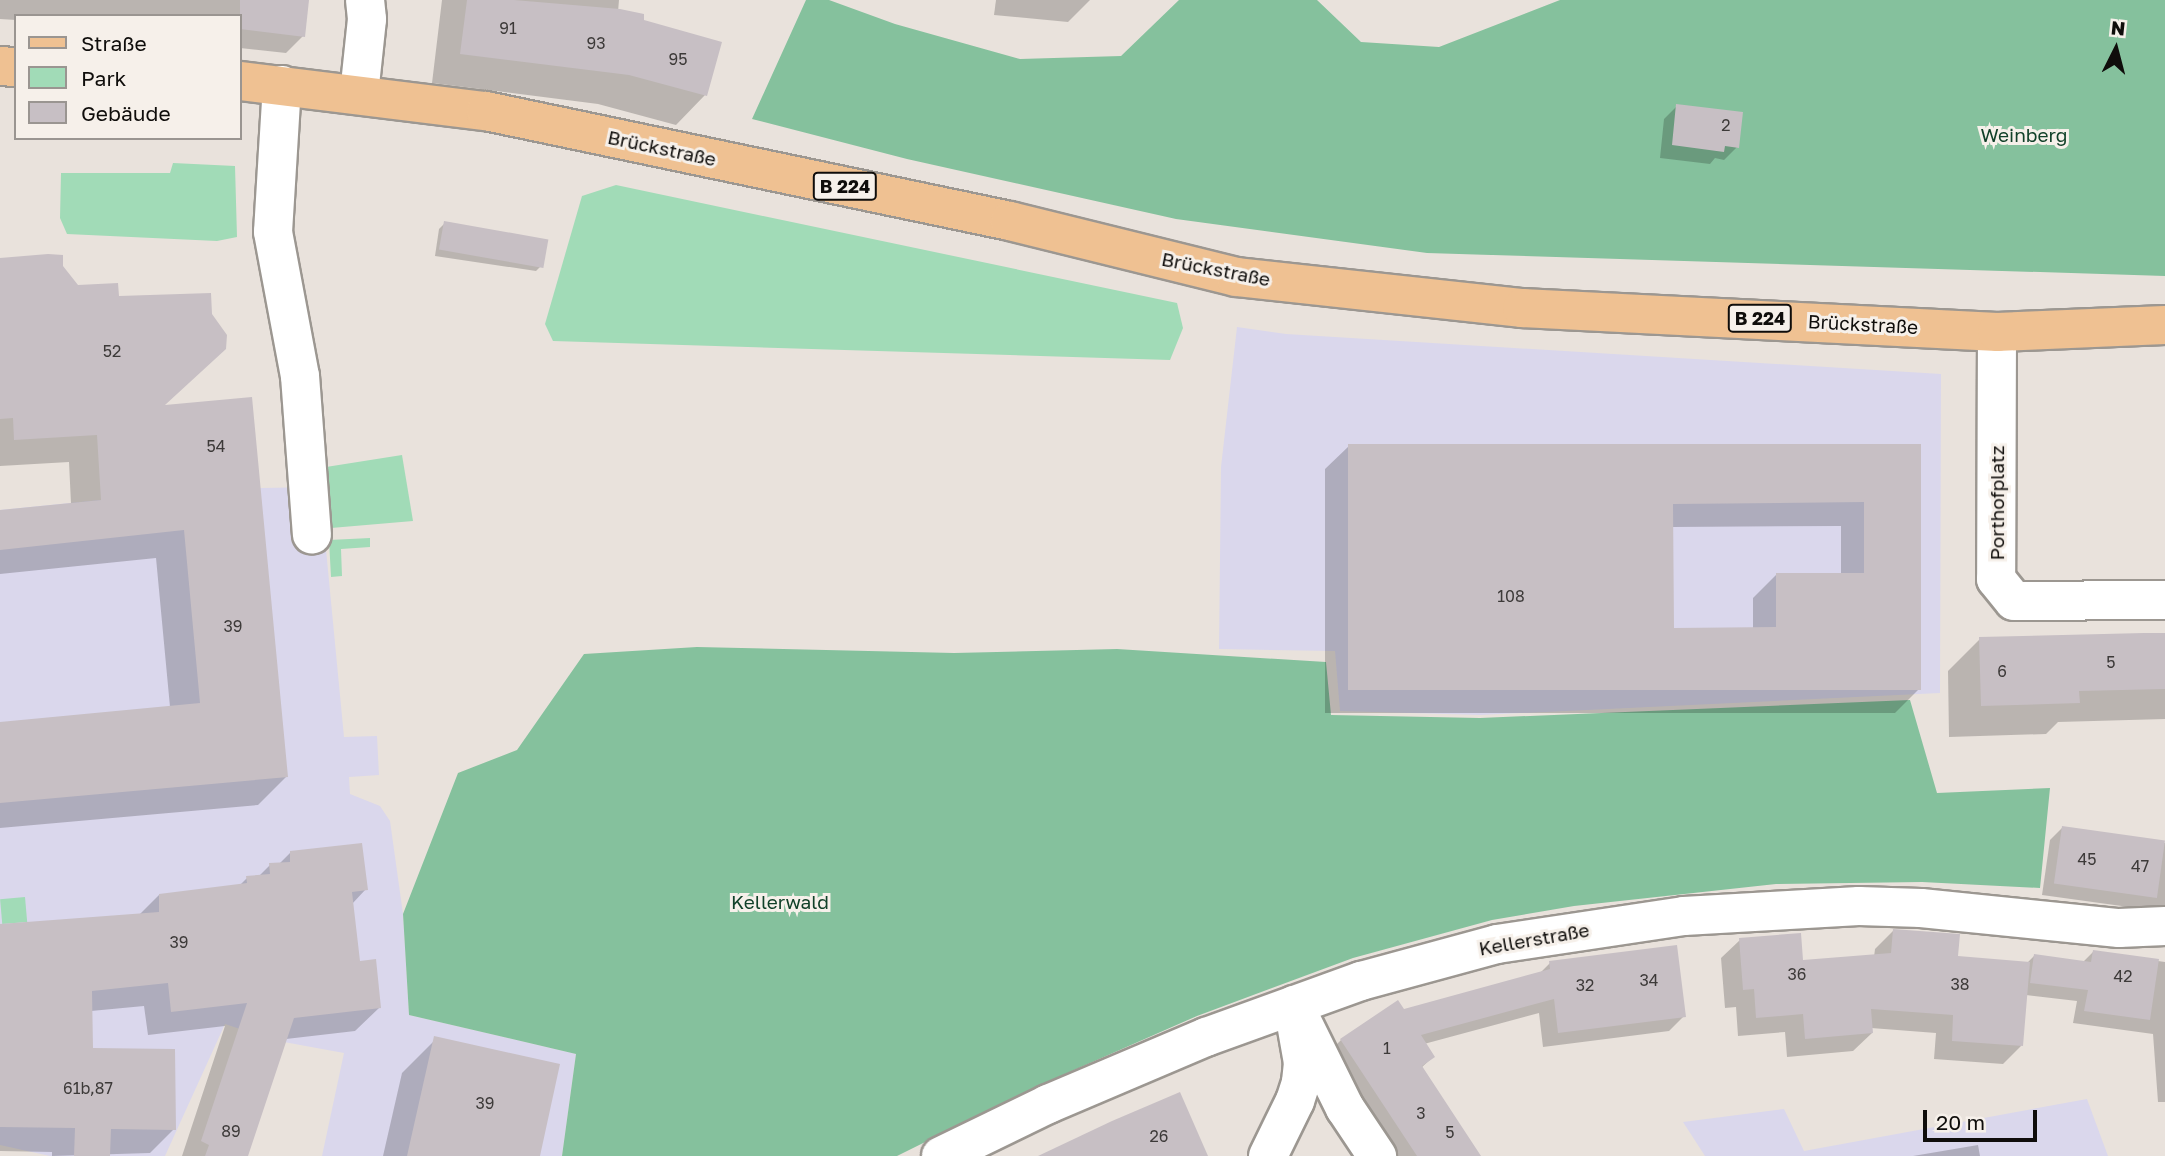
<!DOCTYPE html>
<meta charset="utf-8">
<style>
body{margin:0}
#map{position:relative;width:2165px;height:1156px;overflow:hidden;background:#e9e2dc;font-family:"Golos Text",sans-serif}
div>[style]{position:absolute}
.education>*{inset:0;background:#dad7ec}
.green>*{inset:0;background:#a1dbb7;transform-origin:0 0}
.forest>*{inset:0;background:#85c19d}
.shadow>*{inset:0;background:#0003}
.building>*{inset:0;background:#c7bfc4;transform-origin:0 0}
.roads{filter:drop-shadow(2px 0 #9c9791) drop-shadow(-2px 0 #9c9791) drop-shadow(0 2px #9c9791) drop-shadow(0 -2px #9c9791)}
.street>*{height:38px;margin:-19px;padding:0 19px;transform-origin:19px;border-radius:19px;background:#fff}
.primary>*{height:38px;margin:-19px;padding:0 19px;transform-origin:19px;border-radius:19px;background:#efc192}
span{translate:-50% -50%;white-space:nowrap;text-align:center;line-height:1.15;-webkit-text-stroke:6px #f6f0ea;paint-order:stroke}
.number-label{font-size:16px;color:#3d3a39}
.number-label span{-webkit-text-stroke-width:0}
.shield-label span{padding:2px 5px;background:#f6f0ea;border:2px solid;border-radius:5px;-webkit-text-stroke-width:0}
.shield-label{font-size:18px;color:#0f0d0b;font-weight:700}
.park-label{font-size:19px;color:#114129}
.street-label{font-size:19px;color:#0f0d0b}
.legend{position:absolute;left:14px;top:14px;width:228px;height:126px;box-sizing:border-box;background:#f6f0ea;border:2px solid #9a9591;margin:0;padding:9px 12px;list-style:none;font-size:21px;color:#0f0d0b}
.legend li{display:flex;align-items:center;gap:14px;height:35px}
.legend b{width:35px;border:2px solid #9a9591}
.north{position:absolute;left:2081px;top:14px;width:70px;height:70px;-webkit-text-stroke:5px #f6f0ea;paint-order:stroke;rotate:6deg;font-size:19px;font-weight:700;line-height:28px;text-align:center;color:#0f0d0b}
.north::after{content:'';display:block;margin:auto;width:24px;height:32px;background:#0f0d0b;clip-path:polygon(50% 0,100% 100%,50% 72%,0 100%)}
.scale{position:absolute;left:1923px;top:1110px;width:114px;height:32px;box-sizing:border-box;border:4px solid #0f0d0b;border-top:0;padding-left:9px;font-size:21px;line-height:24px;white-space:nowrap;color:#0f0d0b;-webkit-text-stroke:5px #f6f0ea;paint-order:stroke}
</style>
<div id="map">
<div class="education">
<i style="clip-path:polygon(1237px 327px,1286px 334px,1941px 374px,1940px 693px,1480px 715px,1340px 711px,1335px 651px,1219px 649px,1221px 467px)"></i>
<i style="clip-path:polygon(320px 487px,344px 737px,377px 736px,379px 775px,349px 777px,350px 794px,380px 806px,390px 821px,403px 914px,409px 1015px,576px 1054px,562px 1156px,322px 1156px,344px 1053px,273px 1040px,225px 1024px,165px 1156px,50px 1156px,0 1145px,0 510px,180px 492px,181px 495px,261px 488px)"></i>
<i style="clip-path:polygon(2087px 1099px,2108px 1156px,1705px 1156px,1683px 1122px,1784px 1109px,1804px 1151px)"></i>
</div>
<div class="green">
<i style="clip-path:polygon(173px 163px,235px 166px,237px 237px,217px 241px,67px 234px,60px 218px,61px 173px,170px 173px)"></i>
<i style="clip-path:polygon(616px 185px,1177px 303px,1183px 328px,1170px 360px,553px 341px,545px 324px,582px 196px)"></i>
<i style="clip-path:polygon(402px 455px,413px 521px,331px 528px,326px 467px)"></i>
<i style="clip-path:polygon(370px 538px,370px 547px,341px 549px,342px 576px,331px 577px,329px 540px)"></i>
<i style="left:25px;top:897px;width:25px;height:25px;rotate:85deg"></i>
</div>
<div class="forest">
<i style="clip-path:polygon(806px 0,829px 0,895px 24px,1020px 59px,1121px 56px,1179px 0,1317px 0,1361px 42px,1439px 47px,1560px 0,2165px 0,2165px 276px,1427px 253px,1176px 219px,907px 159px,752px 119px)"></i>
<i style="clip-path:polygon(697px 647px,954px 653px,1117px 649px,1326px 662px,1331px 715px,1480px 718px,1910px 700px,1937px 793px,2050px 788px,2040px 888px,1922px 882px,1776px 884px,1574px 906px,1492px 920px,1353px 958px,1197px 1016px,1040px 1085px,897px 1156px,562px 1156px,576px 1054px,409px 1015px,403px 914px,458px 773px,517px 750px,584px 654px)"></i>
</div>
<div class="shadow">
<i style="clip-path:polygon(0 0,307px 0,303px 36px,286px 53px,240px 48px,240px 16px,16px 16px,16px 20px,0 19px)"></i>
<i style="clip-path:polygon(442px 0,619px 0,618px 12px,642px 21px,705px 95px,676px 125px,598px 104px,432px 83px)"></i>
<i style="clip-path:polygon(996px 0,1090px 0,1068px 22px,994px 15px)"></i>
<i style="clip-path:polygon(1677px 106px,1737px 147px,1724px 160px,1715px 158px,1710px 164px,1660px 158px,1664px 119px)"></i>
<i style="clip-path:polygon(445px 223px,542px 265px,536px 271px,435px 256px,439px 229px)"></i>
<i style="clip-path:polygon(15px 257px,61px 257px,62px 266px,77px 287px,117px 298px,163px 407px,287px 776px,258px 805px,0 828px,0 724px,170px 707px,156px 558px,0 574px,0 512px,71px 504px,69px 462px,0 466px,0 261px)"></i>
<i style="clip-path:polygon(evenodd,1349px 446px,1919px 446px,1919px 689px,1895px 713px,1325px 713px,1325px 469px,1349px 446px,1841px 526px,1841px 574px,1777px 574px,1753px 598px,1753px 629px,1672px 630px,1672px 527px,1841px 526px)"></i>
<i style="clip-path:polygon(2165px 635px,2165px 719px,2058px 722px,2046px 734px,1949px 737px,1948px 671px,1980px 639px)"></i>
<i style="clip-path:polygon(2062px 828px,2165px 843px,2165px 912px,2042px 895px,2050px 840px)"></i>
<i style="clip-path:polygon(290px 853px,366px 889px,352px 904px,359px 963px,379px 1008px,355px 1031px,286px 1039px,246px 1156px,182px 1156px,225px 1026px,148px 1035px,144px 1006px,91px 1011px,91px 1049px,174px 1129px,150px 1153px,52px 1156px,52px 1152px,0 1151px,0 926px,139px 915px,159px 895px,239px 886px,247px 878px,258px 877px,270px 865px,279px 864px)"></i>
<i style="clip-path:polygon(1893px 931px,1956px 958px,2027px 963px,2034px 956px,2083px 962px,2093px 952px,2165px 962px,2165px 1102px,2158px 1102px,2153px 1034px,2073px 1023px,2077px 1001px,2026px 995px,2021px 1046px,2003px 1064px,1934px 1059px,1936px 1033px,1871px 1028px,1872px 1033px,1853px 1051px,1787px 1057px,1785px 1032px,1738px 1036px,1736px 1007px,1725px 1008px,1721px 958px,1740px 940px,1801px 962px,1874px 957px,1875px 949px)"></i>
<i style="clip-path:polygon(1550px 963px,1684px 1016px,1669px 1031px,1543px 1047px,1539px 1013px,1424px 1044px,1433px 1057px,1421px 1068px,1479px 1156px,1393px 1156px,1326px 1055px,1341px 1040px,1403px 1011px,1539px 974px)"></i>
<i style="clip-path:polygon(434px 1041px,538px 1156px,383px 1156px,402px 1073px)"></i>
<i style="clip-path:polygon(1978px 1145px,1980px 1156px,1913px 1156px)"></i>
</div>
<div class="building">
<i style="clip-path:polygon(240px 0,309px 0,305px 37px,240px 29px)"></i>
<i style="clip-path:polygon(467px 0,514px 0,620px 9px,644px 14px,644px 20px,722px 42px,707px 96px,629px 75px,460px 54px)"></i>
<i style="clip-path:polygon(1676px 104px,1743px 112px,1739px 148px,1725px 146px,1724px 152px,1672px 145px)"></i>
<i style="left:444px;top:221px;width:106px;height:29px;rotate:10deg"></i>
<i style="clip-path:polygon(48px 254px,63px 255px,63px 266px,78px 285px,118px 283px,119px 296px,211px 293px,212px 314px,227px 335px,226px 349px,165px 405px,252px 397px,288px 777px,0 803px,0 722px,200px 703px,184px 530px,0 550px,0 510px,101px 500px,97px 435px,14px 440px,13px 418px,0 419px,0 258px)"></i>
<i style="clip-path:polygon(evenodd,1348px 444px,1921px 444px,1921px 690px,1348px 690px,1348px 444px,1864px 502px,1864px 573px,1776px 573px,1776px 627px,1674px 628px,1673px 504px,1864px 502px)"></i>
<i style="clip-path:polygon(2144px 633px,2165px 633px,2165px 689px,2079px 691px,2080px 703px,1981px 706px,1979px 637px)"></i>
<i style="left:2062px;top:826px;width:104px;height:58px;rotate:8deg"></i>
<i style="clip-path:polygon(362px 843px,368px 890px,352px 892px,360px 961px,376px 959px,381px 1008px,294px 1018px,248px 1156px,205px 1156px,209px 1145px,201px 1141px,247px 1003px,171px 1012px,168px 983px,92px 991px,93px 1048px,175px 1049px,176px 1130px,111px 1129px,110px 1156px,74px 1156px,75px 1128px,0 1127px,0 924px,159px 912px,159px 894px,247px 883px,246px 876px,270px 874px,269px 863px,290px 862px,290px 851px)"></i>
<i style="clip-path:polygon(1893px 929px,1960px 934px,1958px 956px,2030px 962px,2023px 1046px,1952px 1041px,1953px 1015px,1871px 1009px,1873px 1033px,1805px 1039px,1803px 1014px,1756px 1018px,1754px 989px,1743px 990px,1739px 938px,1801px 933px,1803px 960px,1891px 953px)"></i>
<i style="clip-path:polygon(1677px 945px,1686px 1017px,1558px 1033px,1554px 999px,1421px 1035px,1435px 1057px,1422px 1066px,1481px 1156px,1417px 1156px,1340px 1039px,1398px 1000px,1404px 1009px,1550px 969px,1549px 961px)"></i>
<i style="clip-path:polygon(2093px 950px,2159px 959px,2150px 1020px,2084px 1011px,2088px 990px,2030px 983px,2034px 954px,2091px 962px)"></i>
<i style="clip-path:polygon(434px 1036px,560px 1064px,540px 1156px,407px 1156px)"></i>
<i style="clip-path:polygon(1180px 1092px,1208px 1156px,1038px 1156px,1112px 1121px)"></i>
</div>
<div class="roads">
<div class="street">
<i style="left:282px;top:85px;width:147px;rotate:93.5deg"></i>
<i style="left:273px;top:232px;width:147px;rotate:79.4deg"></i>
<i style="left:300px;top:376px;width:159px;rotate:85.7deg"></i>
<i style="left:359px;top:94px;width:75px;rotate:-83.9deg"></i>
<i style="left:367px;top:19px;width:19px;rotate:-96deg"></i>
<i style="left:1997px;top:332px;width:247px;rotate:90.2deg"></i>
<i style="left:1996px;top:579px;width:28px;rotate:51deg"></i>
<i style="left:2014px;top:601px;width:151px;rotate:-0.4deg"></i>
<i style="left:1294px;top:1005px;width:115px;rotate:63.7deg"></i>
<i style="left:1345px;top:1108px;width:58px;rotate:56.3deg"></i>
<i style="left:941px;top:1156px;width:119px;rotate:-25.9deg"></i>
<i style="left:1048px;top:1104px;width:172px;rotate:-23deg"></i>
<i style="left:1206px;top:1037px;width:165px;rotate:-19.9deg"></i>
<i style="left:1361px;top:981px;width:141px;rotate:-15.2deg"></i>
<i style="left:1497px;top:944px;width:189px;rotate:-8.5deg"></i>
<i style="left:1684px;top:916px;width:175px;rotate:-3.3deg"></i>
<i style="left:1859px;top:906px;width:62px;rotate:1.8deg"></i>
<i style="left:1921px;top:908px;width:199px;rotate:5.8deg"></i>
<i style="left:2119px;top:928px;width:46px;rotate:-2.5deg"></i>
<i style="left:1268px;top:1156px;width:61px;rotate:-63.9deg"></i>
<i style="left:1295px;top:1101px;width:20px;rotate:-72deg"></i>
<i style="left:1301px;top:1082px;width:19px;rotate:-84deg"></i>
<i style="left:1303px;top:1063px;width:36px;rotate:-100deg"></i>
</div>
<div class="primary">
<i style="left:0;top:66px;width:16px;rotate:4deg"></i>
<i style="left:240px;top:81px;width:248px;rotate:7deg"></i>
<i style="left:486px;top:111px;width:535px;rotate:11.86deg"></i>
<i style="left:1010px;top:221px;width:233px;rotate:13.9deg"></i>
<i style="left:1236px;top:277px;width:288px;rotate:6.2deg"></i>
<i style="left:1522px;top:308px;width:476px;rotate:2.9deg"></i>
<i style="left:1997px;top:332px;width:168px;rotate:-2.4deg"></i>
</div>
</div>
<div class="number-label">
<span style="left:508px;top:28px">91</span>
<span style="left:596px;top:43px">93</span>
<span style="left:678px;top:59px">95</span>
<span style="left:1726px;top:125px">2</span>
<span style="left:112px;top:351px">52</span>
<span style="left:216px;top:446px">54</span>
<span style="left:1511px;top:596px">108</span>
<span style="left:233px;top:626px">39</span>
<span style="left:2111px;top:662px">5</span>
<span style="left:2002px;top:671px">6</span>
<span style="left:2087px;top:859px">45</span>
<span style="left:2140px;top:866px">47</span>
<span style="left:179px;top:942px">39</span>
<span style="left:1797px;top:974px">36</span>
<span style="left:2123px;top:976px">42</span>
<span style="left:1649px;top:980px">34</span>
<span style="left:1960px;top:984px">38</span>
<span style="left:1585px;top:985px">32</span>
<span style="left:1387px;top:1048px">1</span>
<span style="left:88px;top:1088px">61b,87</span>
<span style="left:485px;top:1103px">39</span>
<span style="left:1421px;top:1113px">3</span>
<span style="left:231px;top:1131px">89</span>
<span style="left:1450px;top:1132px">5</span>
<span style="left:1159px;top:1136px">26</span>
</div>
<div class="shield-label">
<span style="left:845px;top:186px">B 224</span>
<span style="left:1760px;top:318px">B 224</span>
</div>
<div class="park-label">
<span style="left:2024px;top:135px">Weinberg</span>
<span style="left:780px;top:902px">Kellerwald</span>
</div>
<div class="street-label">
<span style="left:662px;top:148px;rotate:12deg">Brückstraße</span>
<span style="left:1216px;top:269px;rotate:11deg">Brückstraße</span>
<span style="left:1863px;top:324px;rotate:3deg">Brückstraße</span>
<span style="left:1997px;top:503px;rotate:-90deg">Porthofplatz</span>
<span style="left:1534px;top:939px;rotate:-10deg">Kellerstraße</span>
</div>
<ul class="legend">
<li><b style="height:9px;background:#efc192"></b>Straße</li>
<li><b style="height:19px;background:#a1dbb7"></b>Park</li>
<li><b style="height:19px;background:#c7bfc4"></b>Gebäude</li>
</ul>
<div class="north">N</div>
<div class="scale">20 m</div>
</div>
